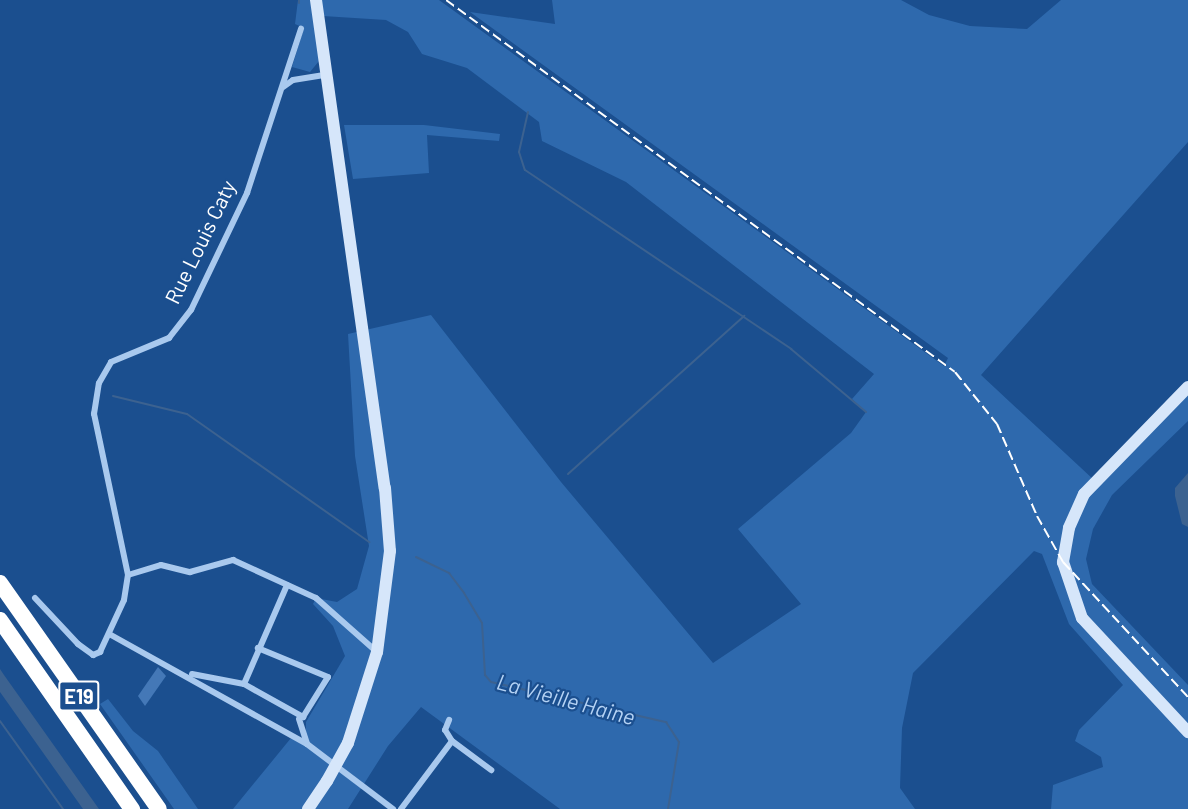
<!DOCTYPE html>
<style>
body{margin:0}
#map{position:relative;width:1188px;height:809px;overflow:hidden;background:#1b4f8f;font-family:Barlow,sans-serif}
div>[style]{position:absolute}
.green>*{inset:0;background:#2e69ad}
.water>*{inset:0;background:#3c6290}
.stream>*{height:2px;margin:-1px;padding:0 1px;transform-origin:1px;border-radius:1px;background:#3c6290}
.building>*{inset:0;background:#4478b7}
.street>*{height:6px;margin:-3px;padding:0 3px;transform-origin:3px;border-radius:3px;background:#a9c9ee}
.secondary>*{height:12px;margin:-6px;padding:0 6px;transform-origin:6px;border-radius:6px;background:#d6e6fa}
.highway>*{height:16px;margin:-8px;padding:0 8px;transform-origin:8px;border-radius:8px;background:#fff}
.rail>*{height:2px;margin-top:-1px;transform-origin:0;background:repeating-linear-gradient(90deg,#fff 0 10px,transparent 0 14.5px)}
.secondary-bridge>*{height:12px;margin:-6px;padding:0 6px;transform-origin:6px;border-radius:6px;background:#d6e6fa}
span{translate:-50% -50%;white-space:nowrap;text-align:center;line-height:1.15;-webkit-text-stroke:4.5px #1b4f8f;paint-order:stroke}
.shield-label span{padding:2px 4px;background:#1b4f8f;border:2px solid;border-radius:4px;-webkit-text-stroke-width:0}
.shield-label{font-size:20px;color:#fff;font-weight:700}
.street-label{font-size:21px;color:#fff}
.water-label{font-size:22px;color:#b5d3f5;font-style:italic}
</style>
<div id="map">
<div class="green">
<i style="clip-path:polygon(298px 0,312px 0,319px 61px,310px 72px,292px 67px,304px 28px,295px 24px)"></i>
<i style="clip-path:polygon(321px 0,439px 0,944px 366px,948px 358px,470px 12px,555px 24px,552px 0,901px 0,929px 15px,970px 26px,1027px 29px,1061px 0,1188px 0,1188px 142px,981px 375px,1094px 480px,1188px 387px,1188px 421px,1112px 495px,1093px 529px,1086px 559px,1092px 584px,1188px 685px,1188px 809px,1051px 809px,1053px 785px,1103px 767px,1101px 757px,1075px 741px,1079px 730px,1123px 685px,1069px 624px,1042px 554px,1034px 551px,913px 673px,902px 728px,900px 788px,915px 809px,560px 809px,421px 707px,388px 746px,348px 809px,233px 809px,291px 738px,306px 744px,306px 722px,345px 656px,333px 626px,313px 604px,316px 598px,337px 602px,357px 589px,369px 546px,355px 456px,348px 334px,431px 315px,561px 482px,713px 663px,801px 604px,738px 529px,851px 433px,866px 412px,852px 399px,874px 374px,626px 182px,542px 141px,539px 122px,467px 68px,422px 54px,408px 32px,386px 20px,323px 16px)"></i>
<i style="clip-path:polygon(424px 125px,500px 134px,499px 141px,427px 135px,429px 173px,353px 179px,344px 125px)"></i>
<i style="clip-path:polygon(108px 699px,133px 731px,158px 751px,198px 809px,174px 809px,100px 704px)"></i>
</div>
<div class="water">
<i style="clip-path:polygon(1188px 473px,1188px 527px,1182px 524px,1175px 496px,1175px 488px)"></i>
<i style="clip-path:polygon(0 669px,4px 675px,99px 809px,83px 809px,0 692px)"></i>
</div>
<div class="stream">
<i style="left:299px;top:0;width:3px;rotate:90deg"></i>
<i style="left:528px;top:112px;width:41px;rotate:102.7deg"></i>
<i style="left:519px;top:152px;width:19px;rotate:72deg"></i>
<i style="left:525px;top:170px;width:321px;rotate:33.9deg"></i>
<i style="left:791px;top:349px;width:98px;rotate:40deg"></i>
<i style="left:113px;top:396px;width:76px;rotate:13.7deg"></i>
<i style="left:187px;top:414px;width:223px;rotate:35.1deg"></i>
<i style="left:568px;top:474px;width:237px;rotate:-41.9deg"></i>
<i style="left:416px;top:557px;width:37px;rotate:26deg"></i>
<i style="left:449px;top:573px;width:25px;rotate:53deg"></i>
<i style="left:464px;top:593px;width:35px;rotate:59deg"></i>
<i style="left:482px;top:623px;width:52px;rotate:86.7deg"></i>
<i style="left:485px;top:675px;width:9px;rotate:49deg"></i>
<i style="left:491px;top:682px;width:180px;rotate:12.9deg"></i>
<i style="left:666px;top:722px;width:24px;rotate:57deg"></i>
<i style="left:679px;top:742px;width:68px;rotate:99.3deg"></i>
<i style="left:0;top:721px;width:108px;rotate:54.4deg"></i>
</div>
<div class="building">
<i style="clip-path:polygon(158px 667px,166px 676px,145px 706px,138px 696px)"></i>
</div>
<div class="street">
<i style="left:283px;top:87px;width:12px;rotate:-35deg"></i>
<i style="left:293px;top:80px;width:33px;rotate:-9deg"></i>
<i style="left:128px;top:575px;width:34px;rotate:-17deg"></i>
<i style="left:161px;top:565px;width:30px;rotate:14deg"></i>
<i style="left:190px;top:572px;width:45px;rotate:-15.6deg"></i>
<i style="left:233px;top:560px;width:91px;rotate:24.6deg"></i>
<i style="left:316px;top:598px;width:81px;rotate:41.5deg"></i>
<i style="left:35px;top:598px;width:63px;rotate:46.9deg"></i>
<i style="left:78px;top:644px;width:19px;rotate:36deg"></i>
<i style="left:93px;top:655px;width:8px;rotate:-23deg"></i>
<i style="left:100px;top:652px;width:57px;rotate:-65.2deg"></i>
<i style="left:124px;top:600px;width:25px;rotate:-81deg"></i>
<i style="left:128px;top:575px;width:165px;rotate:-101.9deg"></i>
<i style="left:94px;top:414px;width:31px;rotate:-81deg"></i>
<i style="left:99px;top:383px;width:24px;rotate:-60deg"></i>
<i style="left:111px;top:362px;width:63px;rotate:-22.5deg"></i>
<i style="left:169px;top:338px;width:36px;rotate:-52deg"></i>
<i style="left:191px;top:310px;width:130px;rotate:-64.4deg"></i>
<i style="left:247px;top:193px;width:173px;rotate:-71.8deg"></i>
<i style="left:111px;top:635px;width:224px;rotate:29.1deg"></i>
<i style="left:307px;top:744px;width:108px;rotate:37.1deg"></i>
<i style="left:192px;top:674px;width:53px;rotate:10.9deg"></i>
<i style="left:244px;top:684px;width:68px;rotate:29.2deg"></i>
<i style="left:303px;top:717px;width:47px;rotate:-58deg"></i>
<i style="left:328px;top:677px;width:76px;rotate:-157.5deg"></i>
<i style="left:244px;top:684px;width:108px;rotate:-66.5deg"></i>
<i style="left:299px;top:719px;width:26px;rotate:72deg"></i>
<i style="left:452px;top:741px;width:49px;rotate:36.6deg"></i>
<i style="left:401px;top:809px;width:85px;rotate:-53.1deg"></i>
<i style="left:452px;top:741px;width:13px;rotate:-122deg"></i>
<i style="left:445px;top:730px;width:11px;rotate:-68deg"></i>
</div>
<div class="secondary">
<i style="left:316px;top:0;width:493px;rotate:82deg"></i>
<i style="left:385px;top:488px;width:63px;rotate:85.5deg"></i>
<i style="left:390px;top:551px;width:102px;rotate:97.3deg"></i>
<i style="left:377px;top:652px;width:96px;rotate:107.7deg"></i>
<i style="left:1188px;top:387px;width:149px;rotate:134.2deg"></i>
<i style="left:1084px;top:494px;width:37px;rotate:114deg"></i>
<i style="left:1069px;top:528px;width:35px;rotate:100deg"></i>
<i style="left:1063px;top:562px;width:59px;rotate:71.3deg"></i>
<i style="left:1082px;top:618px;width:156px;rotate:47.1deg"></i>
<i style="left:308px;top:809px;width:34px;rotate:-56deg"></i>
</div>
<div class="highway">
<i style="left:0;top:583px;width:276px;rotate:54.9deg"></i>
<i style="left:0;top:620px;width:231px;rotate:55.1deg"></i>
</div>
<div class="rail">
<i style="left:446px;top:0;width:630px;rotate:36.16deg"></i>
<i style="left:955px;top:372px;width:67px;rotate:51.1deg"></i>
<i style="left:997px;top:424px;width:100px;rotate:66.5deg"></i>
<i style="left:1037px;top:516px;width:53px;rotate:60.5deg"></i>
<i style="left:1063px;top:562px;width:184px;rotate:47.2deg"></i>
</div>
<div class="secondary-bridge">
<i style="left:327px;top:781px;width:43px;rotate:-61.1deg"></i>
</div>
<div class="shield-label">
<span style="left:79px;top:696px">E19</span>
</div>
<div class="street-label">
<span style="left:200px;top:242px;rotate:-64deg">Rue Louis Caty</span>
</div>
<div class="water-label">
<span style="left:566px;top:699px;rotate:15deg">La Vieille Haine</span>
</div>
</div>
